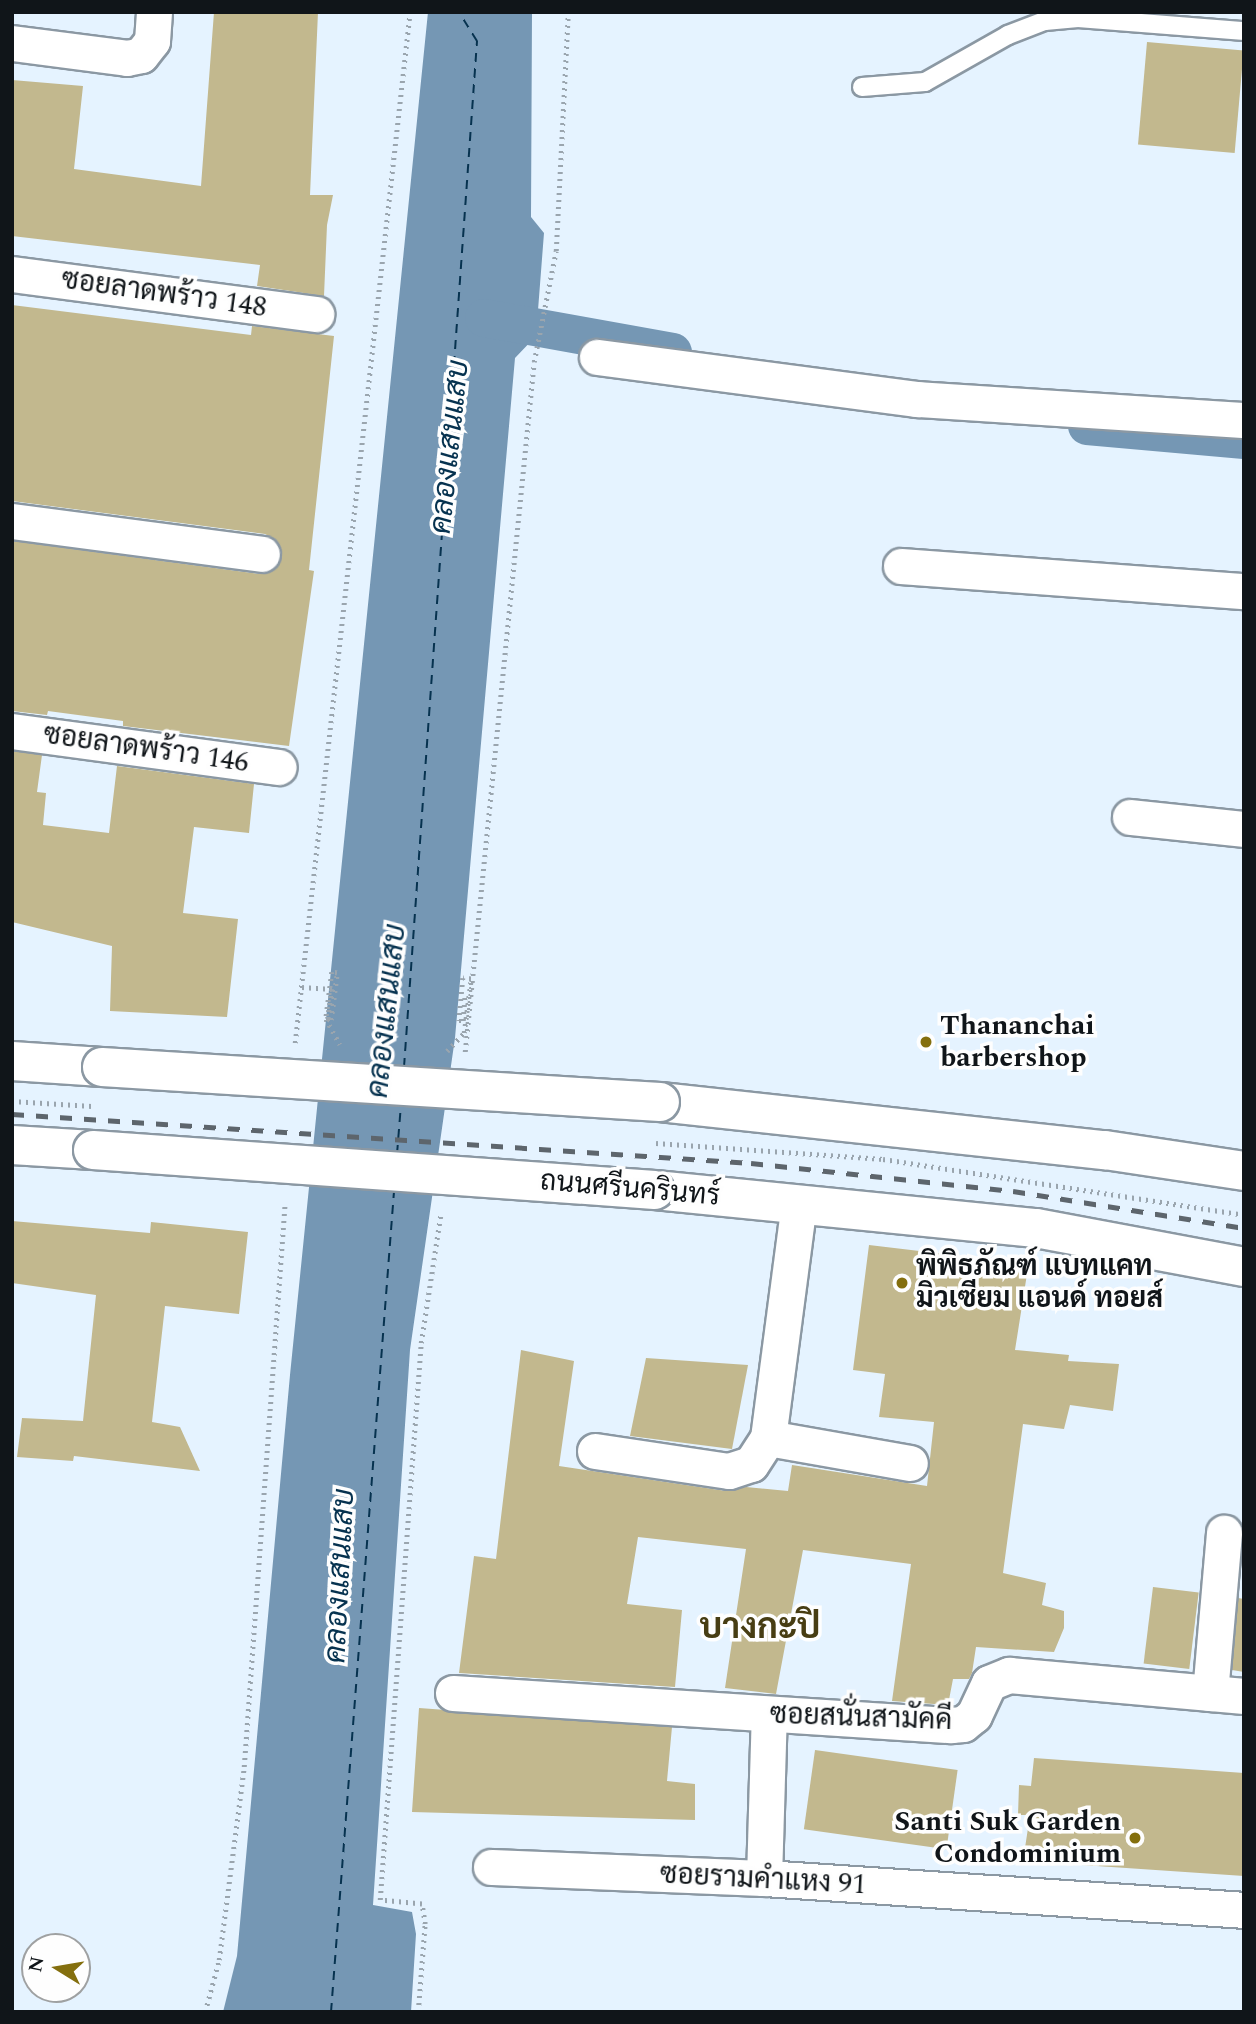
<!DOCTYPE html>
<meta charset="utf-8">
<style>
body{margin:0}
#map{position:relative;width:1256px;height:2024px;overflow:hidden;background:#e5f3ff;font-family:Spectral,Sarabun,serif}
div>[style]{position:absolute}
.water>*{inset:0;background:#7597b4}
.canal>*{height:38px;margin:-19px;padding:0 19px;transform-origin:19px;border-radius:19px;background:#7597b4}
.ferry>*{height:2px;margin-top:-1px;transform-origin:0;background:repeating-linear-gradient(90deg,#06324f 0 9px,transparent 0 16px)}
.building>*{inset:0;background:#c2b88e;transform-origin:0 0}
.path>*{height:4.5px;margin-top:-2.25px;transform-origin:0;background:repeating-linear-gradient(90deg,#9aa5ae 0 2px,transparent 0 7px)}
.roads{filter:drop-shadow(2px 0 #8b98a3) drop-shadow(-2px 0 #8b98a3) drop-shadow(0 2px #8b98a3) drop-shadow(0 -2px #8b98a3)}
.service>*{height:18px;margin:-9px;padding:0 9px;transform-origin:9px;border-radius:9px;background:#fff}
.minor>*{height:35px;margin:-17.5px;padding:0 17.5px;transform-origin:17.5px;border-radius:17.5px;background:#fff}
.primary>*{height:38px;margin:-19px;padding:0 19px;transform-origin:19px;border-radius:19px;background:#fff}
.rail>*{height:5px;margin-top:-2.5px;transform-origin:0;background:repeating-linear-gradient(90deg,#5d656c 0 12px,transparent 0 24px)}
.path-bridge>*{height:4.5px;margin-top:-2.25px;transform-origin:0;background:repeating-linear-gradient(90deg,#9aa5ae 0 2px,transparent 0 7px)}
.bridges{filter:drop-shadow(2px 0 #8b98a3) drop-shadow(-2px 0 #8b98a3) drop-shadow(0 2px #8b98a3) drop-shadow(0 -2px #8b98a3)}
.primary-bridge>*{height:38px;margin:-19px;padding:0 19px;transform-origin:19px;border-radius:19px;background:#fff}
.dots>*{width:19px;height:19px;translate:-50% -50%;box-sizing:border-box;border:4px solid #fefefe;border-radius:50%}
span{translate:-50% -50%;white-space:nowrap;text-align:center;line-height:1.15;-webkit-text-stroke:7px #fefefe;paint-order:stroke}
.street-label{font-size:28px;color:#101519}
.poi-label{font-size:28px;color:#101519;font-weight:700}
.left{translate:0 -50%;text-align:left}
.right{translate:-100% -50%;text-align:right}
.water-label{font-size:30px;color:#06324f;font-style:italic}
.district-label{font-size:35px;color:#473d13;font-weight:700}
.frame{position:absolute;inset:0;border:14px solid #101519;pointer-events:none}
.north{position:absolute;left:21px;top:1933px;width:70px;height:70px;box-sizing:border-box;background:#fefefe;border:2px solid #9fa1a2;border-radius:50%;rotate:281deg;font-size:19px;font-weight:700;line-height:28px;text-align:center;color:#101519}
.north::after{content:'';display:block;margin:auto;width:24px;height:32px;background:#846f0e;clip-path:polygon(50% 0,100% 100%,50% 72%,0 100%)}
</style>
<div id="map">
<div class="water">
<i style="clip-path:polygon(428px 12px,532px 12px,531px 217px,544px 233px,536px 336px,515px 358px,455px 1038px,410px 1350px,373px 1905px,412px 1912px,416px 1934px,411px 2012px,223px 2012px,237px 1956px,290px 1375px)"></i>
</div>
<div class="canal">
<i style="left:484px;top:318px;width:192px;rotate:10.2deg"></i>
<i style="left:1087px;top:426px;width:158px;rotate:5.1deg"></i>
</div>
<div class="ferry">
<i style="left:404px;top:1067px;width:1029px;rotate:-85.93deg"></i>
<i style="left:477px;top:41px;width:34px;rotate:-122deg"></i>
<i style="left:397px;top:1154px;width:50px;rotate:-85.4deg"></i>
<i style="left:331px;top:2012px;width:823px;rotate:-85.61deg"></i>
</div>
<div class="building">
<i style="clip-path:polygon(214px 12px,318px 12px,310px 195px,333px 195px,327px 225px,324px 296px,257px 286px,260px 265px,12px 236px,12px 80px,83px 86px,74px 169px,201px 186px)"></i>
<i style="left:1147px;top:42px;width:97px;height:103px;rotate:5deg"></i>
<i style="clip-path:polygon(12px 305px,251px 335px,252px 326px,334px 336px,309px 570px,314px 571px,289px 746px,123px 726px,123px 721px,48px 711px,47px 715px,12px 711px,12px 541px,259px 574px,277px 567px,282px 556px,275px 539px,265px 534px,12px 501px)"></i>
<i style="clip-path:polygon(12px 751px,42px 755px,37px 792px,46px 793px,43px 825px,109px 833px,117px 766px,254px 784px,249px 833px,194px 827px,183px 913px,238px 919px,227px 1017px,110px 1011px,112px 946px,12px 922px)"></i>
<i style="clip-path:polygon(12px 1221px,150px 1233px,151px 1222px,248px 1232px,239px 1314px,165px 1306px,152px 1422px,180px 1427px,200px 1471px,74px 1456px,73px 1461px,17px 1457px,22px 1418px,83px 1421px,96px 1295px,12px 1283px)"></i>
<i style="clip-path:polygon(869px 1245px,953px 1255px,952px 1261px,1027px 1274px,1015px 1350px,1069px 1355px,1068px 1361px,1119px 1364px,1113px 1411px,1070px 1405px,1064px 1429px,1023px 1424px,1003px 1573px,1046px 1583px,1042px 1605px,1064px 1611px,1064px 1628px,1054px 1652px,976px 1647px,972px 1673px,969px 1679px,953px 1679px,948px 1705px,892px 1701px,911px 1564px,803px 1550px,776px 1694px,725px 1688px,746px 1549px,638px 1537px,627px 1604px,682px 1610px,675px 1687px,459px 1673px,474px 1556px,496px 1559px,521px 1350px,574px 1361px,559px 1466px,726px 1491px,746px 1487px,788px 1491px,792px 1465px,927px 1486px,934px 1422px,879px 1417px,885px 1374px,853px 1370px)"></i>
<i style="clip-path:polygon(646px 1358px,748px 1365px,732px 1449px,630px 1436px)"></i>
<i style="left:1153px;top:1587px;width:46px;height:77px;rotate:7deg"></i>
<i style="clip-path:polygon(1238px 1598px,1244px 1599px,1244px 1672px,1232px 1670px)"></i>
<i style="clip-path:polygon(419px 1708px,672px 1727px,667px 1781px,695px 1784px,695px 1820px,412px 1812px)"></i>
<i style="left:815px;top:1750px;width:144px;height:80px;rotate:8deg"></i>
<i style="clip-path:polygon(1034px 1758px,1244px 1773px,1244px 1876px,1023px 1861px,1030px 1815px,1018px 1815px,1019px 1785px,1031px 1786px)"></i>
</div>
<div class="path">
<i style="left:302px;top:987px;width:30px;rotate:4deg"></i>
<i style="left:295px;top:1043px;width:1037px;rotate:-83.64deg"></i>
<i style="left:465px;top:1052px;width:693px;rotate:-84.29deg"></i>
<i style="left:534px;top:362px;width:113px;rotate:-78.8deg"></i>
<i style="left:556px;top:251px;width:239px;rotate:-87.1deg"></i>
<i style="left:205px;top:2012px;width:54px;rotate:-74.9deg"></i>
<i style="left:219px;top:1960px;width:195px;rotate:-82.6deg"></i>
<i style="left:244px;top:1767px;width:566px;rotate:-85.85deg"></i>
<i style="left:418px;top:2012px;width:88px;rotate:-85.5deg"></i>
<i style="left:425px;top:1924px;width:20px;rotate:-99deg"></i>
<i style="left:422px;top:1904px;width:42px;rotate:-174.6deg"></i>
<i style="left:380px;top:1900px;width:559px;rotate:-85.79deg"></i>
<i style="left:421px;top:1343px;width:132px;rotate:-81.3deg"></i>
</div>
<div class="roads">
<div class="service">
<i style="left:862px;top:87px;width:63px;rotate:-4.5deg"></i>
<i style="left:925px;top:82px;width:95px;rotate:-29.5deg"></i>
<i style="left:1008px;top:35px;width:40px;rotate:-21deg"></i>
<i style="left:1045px;top:21px;width:33px;rotate:-5deg"></i>
<i style="left:1078px;top:18px;width:167px;rotate:4.5deg"></i>
</div>
<div class="minor">
<i style="left:12px;top:43px;width:116px;rotate:7.4deg"></i>
<i style="left:127px;top:58px;width:14px;rotate:-12deg"></i>
<i style="left:141px;top:55px;width:18px;rotate:-52deg"></i>
<i style="left:152px;top:41px;width:29px;rotate:-86deg"></i>
<i style="left:12px;top:274px;width:307px;rotate:7.5deg"></i>
<i style="left:597px;top:357px;width:323px;rotate:7.5deg"></i>
<i style="left:917px;top:399px;width:328px;rotate:3.7deg"></i>
<i style="left:12px;top:521px;width:252px;rotate:7.5deg"></i>
<i style="left:901px;top:566px;width:344px;rotate:4.2deg"></i>
<i style="left:12px;top:731px;width:269px;rotate:7.7deg"></i>
<i style="left:1130px;top:817px;width:115px;rotate:6deg"></i>
<i style="left:768px;top:1438px;width:144px;rotate:10deg"></i>
<i style="left:595px;top:1451px;width:135px;rotate:8.5deg"></i>
<i style="left:729px;top:1471px;width:23px;rotate:-18deg"></i>
<i style="left:751px;top:1464px;width:31px;rotate:-57deg"></i>
<i style="left:768px;top:1438px;width:237px;rotate:-82.5deg"></i>
<i style="left:453px;top:1693px;width:499px;rotate:3.7deg"></i>
<i style="left:951px;top:1725px;width:12px;rotate:-5deg"></i>
<i style="left:963px;top:1724px;width:14px;rotate:-39deg"></i>
<i style="left:974px;top:1715px;width:35px;rotate:-65deg"></i>
<i style="left:989px;top:1683px;width:22px;rotate:-22deg"></i>
<i style="left:1009px;top:1675px;width:236px;rotate:5.1deg"></i>
<i style="left:1210px;top:1693px;width:161px;rotate:-85deg"></i>
<i style="left:491px;top:1867px;width:273px;rotate:2.3deg"></i>
<i style="left:764px;top:1878px;width:481px;rotate:3.8deg"></i>
<i style="left:764px;top:1878px;width:164px;rotate:-88.3deg"></i>
</div>
<div class="primary">
<i style="left:12px;top:1061px;width:90px;rotate:3.8deg"></i>
<i style="left:660px;top:1102px;width:448px;rotate:6.2deg"></i>
<i style="left:1105px;top:1150px;width:141px;rotate:8.6deg"></i>
<i style="left:12px;top:1145px;width:81px;rotate:3.5deg"></i>
<i style="left:655px;top:1190px;width:383px;rotate:5.7deg"></i>
<i style="left:1036px;top:1228px;width:212px;rotate:10.6deg"></i>
</div>
</div>
<div class="rail">
<i style="left:12px;top:1114px;width:741px;rotate:3.79deg"></i>
<i style="left:751px;top:1163px;width:263px;rotate:6.1deg"></i>
<i style="left:1013px;top:1191px;width:234px;rotate:9.1deg"></i>
</div>
<div class="path-bridge">
<i style="left:332px;top:989px;width:30px;rotate:98deg"></i>
<i style="left:328px;top:1019px;width:3px;rotate:18deg"></i>
<i style="left:331px;top:1020px;width:47px;rotate:-82.7deg"></i>
<i style="left:337px;top:973px;width:5px;rotate:-169deg"></i>
<i style="left:332px;top:972px;width:47px;rotate:97.3deg"></i>
<i style="left:326px;top:1019px;width:29px;rotate:61deg"></i>
<i style="left:447px;top:1051px;width:25px;rotate:-47deg"></i>
<i style="left:464px;top:1033px;width:54px;rotate:-82.6deg"></i>
<i style="left:471px;top:979px;width:8px;rotate:-173deg"></i>
<i style="left:463px;top:978px;width:43px;rotate:95.3deg"></i>
<i style="left:459px;top:1021px;width:4px"></i>
<i style="left:463px;top:1021px;width:28px;rotate:-86deg"></i>
<i style="left:12px;top:1101px;width:80px;rotate:3.6deg"></i>
<i style="left:656px;top:1143px;width:228px;rotate:4deg"></i>
<i style="left:883px;top:1159px;width:365px;rotate:8.8deg"></i>
</div>
<div class="bridges">
<div class="primary-bridge">
<i style="left:102px;top:1067px;width:559px;rotate:3.59deg"></i>
<i style="left:93px;top:1150px;width:563px;rotate:4.07deg"></i>
</div>
</div>
<div class="dots">
<i style="left:926px;top:1042px;background:#846f0e"></i>
<i style="left:902px;top:1283px;background:#846f0e"></i>
<i style="left:1135px;top:1838px;background:#846f0e"></i>
</div>
<div class="street-label">
<span style="left:164px;top:294px;rotate:8deg">ซอยลาดพร้าว 148</span>
<span style="left:146px;top:749px;rotate:8deg">ซอยลาดพร้าว 146</span>
<span style="left:630px;top:1189px;rotate:5deg">ถนนศรีนครินทร์</span>
<span style="left:861px;top:1718px;rotate:2deg">ซอยสนั่นสามัคคี</span>
<span style="left:763px;top:1880px;rotate:3deg">ซอยรามคำแหง 91</span>
</div>
<div class="poi-label">
<span class="left" style="left:940px;top:1042px">Thananchai<br>barbershop</span>
<span class="left" style="left:916px;top:1283px">พิพิธภัณฑ์ แบทแคท<br>มิวเซียม แอนด์ ทอยส์</span>
<span class="right" style="left:1121px;top:1838px">Santi Suk Garden<br>Condominium</span>
</div>
<div class="water-label">
<span style="left:450px;top:447px;rotate:-84deg">คลองแสนแสบ</span>
<span style="left:387px;top:1011px;rotate:-84deg">คลองแสนแสบ</span>
<span style="left:340px;top:1576px;rotate:-87deg">คลองแสนแสบ</span>
</div>
<div class="district-label">
<span style="left:760px;top:1628px">บางกะปิ</span>
</div>
<div class="frame"></div>
<div class="north">N</div>
</div>
